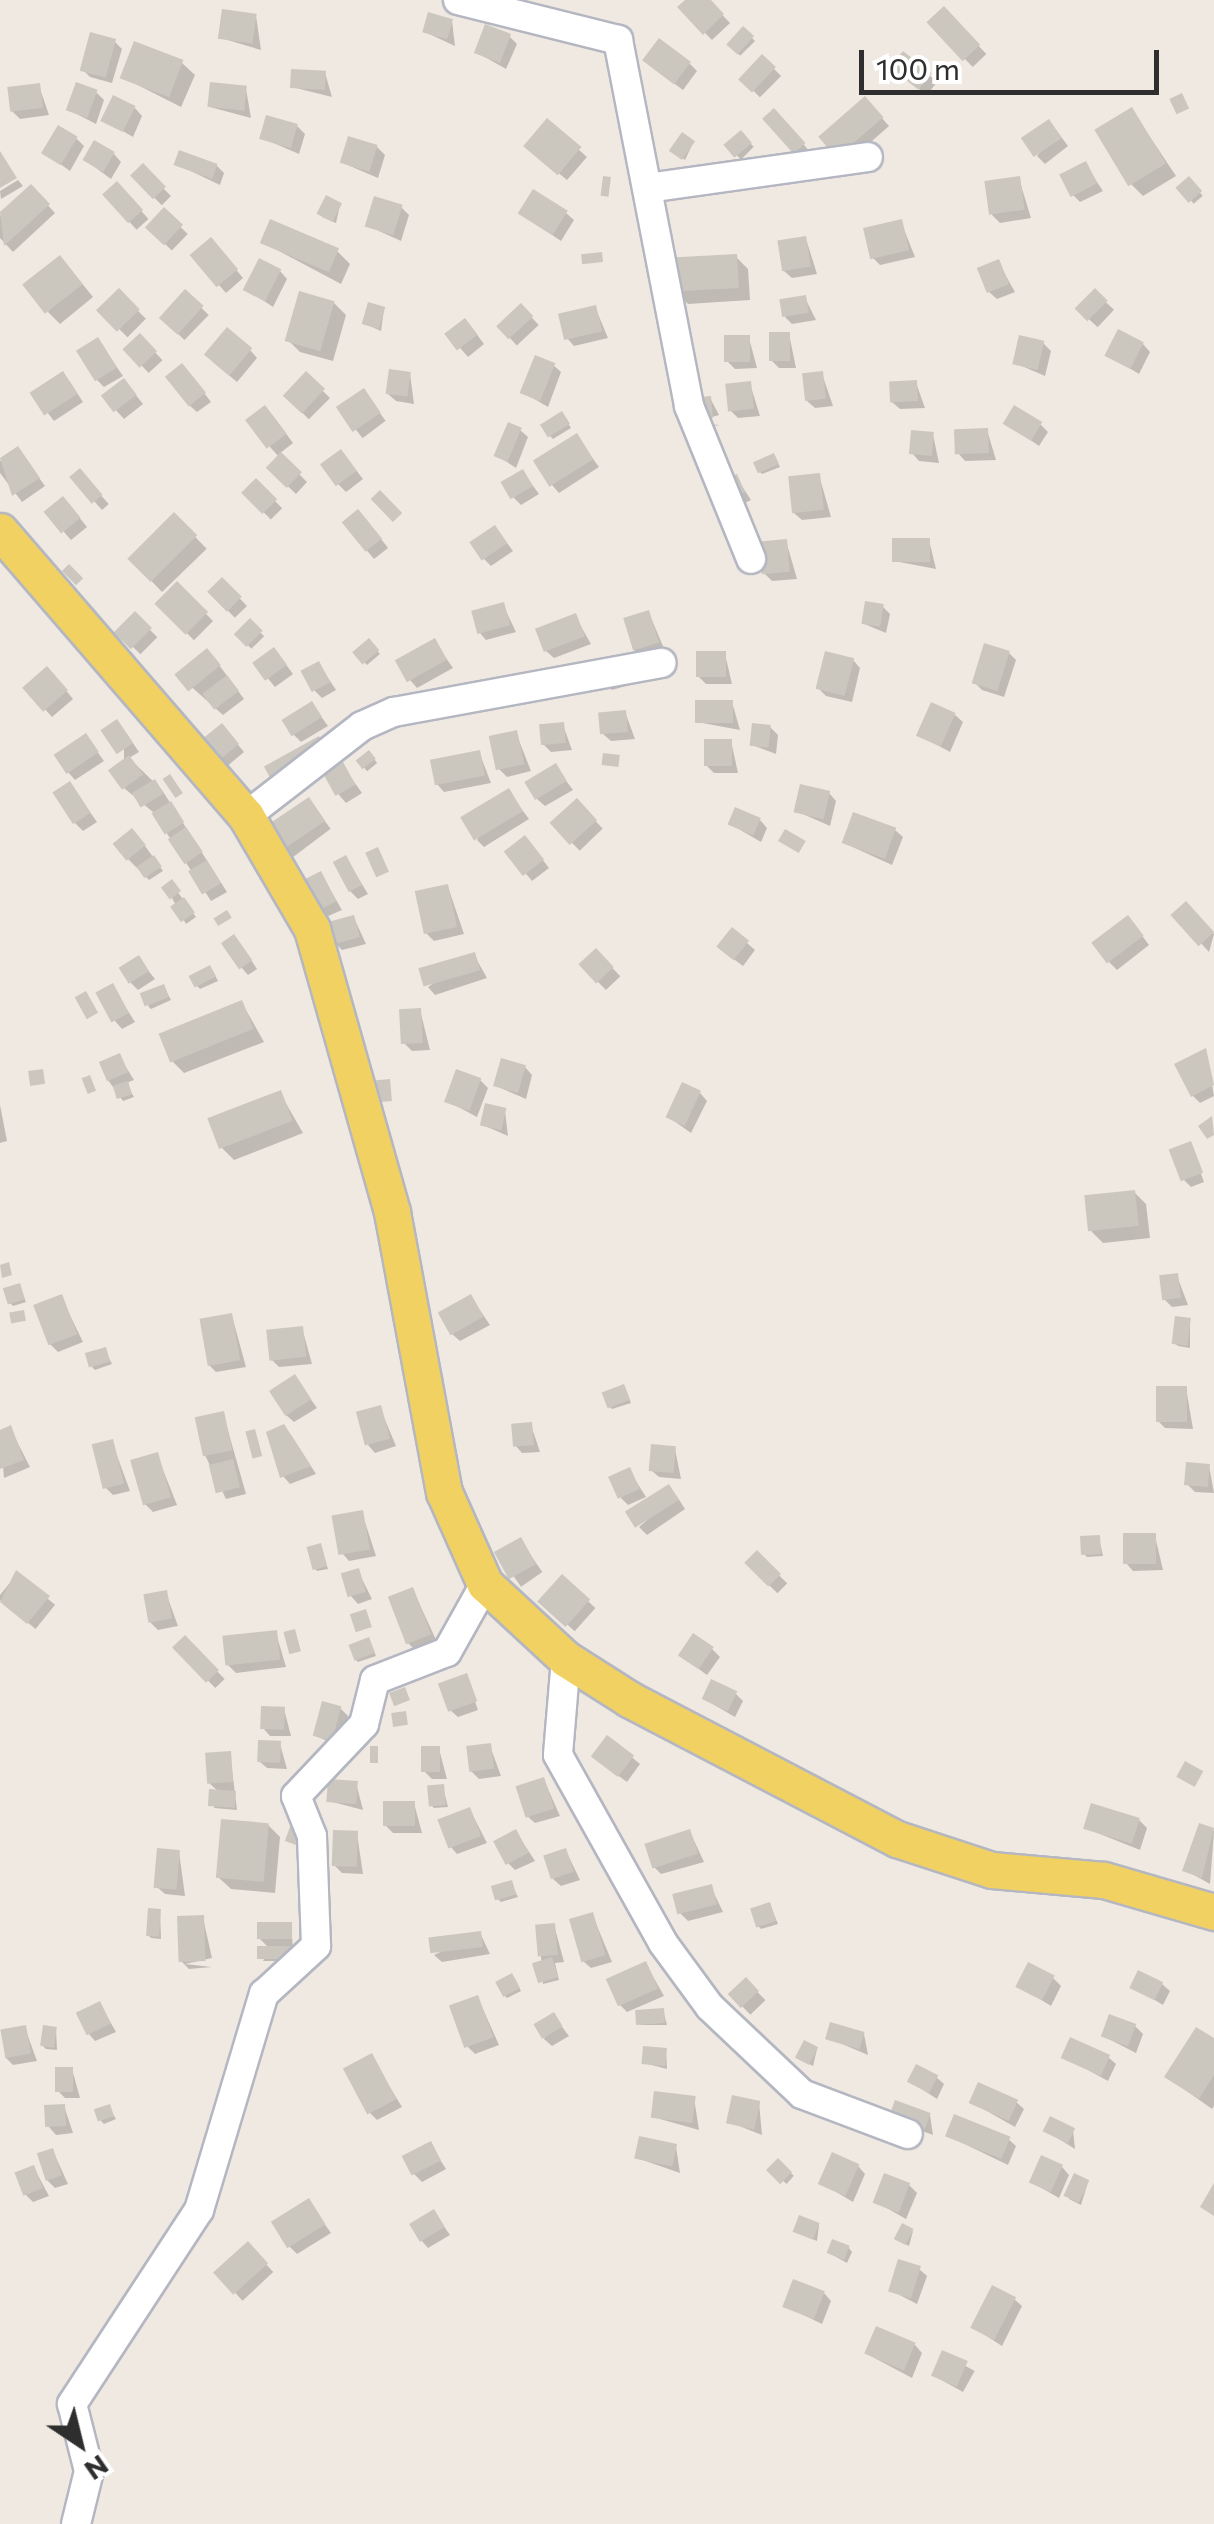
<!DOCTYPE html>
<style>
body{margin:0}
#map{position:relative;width:1214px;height:2524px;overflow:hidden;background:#efe9e1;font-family:Commissioner,sans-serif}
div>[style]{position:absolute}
.shadow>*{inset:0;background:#0003;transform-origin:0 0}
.building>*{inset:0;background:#cbc7bf;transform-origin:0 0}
.roads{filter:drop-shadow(2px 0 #b4b7c1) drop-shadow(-2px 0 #b4b7c1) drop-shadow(0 2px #b4b7c1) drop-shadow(0 -2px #b4b7c1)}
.minor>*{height:28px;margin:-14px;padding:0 14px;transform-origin:14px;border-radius:14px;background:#fff}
.major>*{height:35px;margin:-17.5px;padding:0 17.5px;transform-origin:17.5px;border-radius:17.5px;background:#f2d163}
span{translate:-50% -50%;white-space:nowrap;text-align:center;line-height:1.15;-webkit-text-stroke:9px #fff;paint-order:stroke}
.north{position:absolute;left:30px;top:2394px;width:100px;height:100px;-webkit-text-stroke:8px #fff;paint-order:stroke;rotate:145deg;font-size:28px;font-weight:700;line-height:40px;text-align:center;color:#2e2e2e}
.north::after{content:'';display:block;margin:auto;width:35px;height:45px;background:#2e2e2e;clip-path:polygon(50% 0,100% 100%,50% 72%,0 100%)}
.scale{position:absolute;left:859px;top:50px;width:300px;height:45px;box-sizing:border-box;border:5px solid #2e2e2e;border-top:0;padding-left:12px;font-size:30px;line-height:35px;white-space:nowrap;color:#2e2e2e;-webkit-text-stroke:8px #fff;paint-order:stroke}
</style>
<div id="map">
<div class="shadow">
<i style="clip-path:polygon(688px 0,708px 0,730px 23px,712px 40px,680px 8px)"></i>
<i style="left:944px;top:10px;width:61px;height:19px;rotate:46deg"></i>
<i style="clip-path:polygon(256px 16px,261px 50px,221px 38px)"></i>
<i style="clip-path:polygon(452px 21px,455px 46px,425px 32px)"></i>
<i style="left:743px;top:29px;width:17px;height:21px;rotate:45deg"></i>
<i style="clip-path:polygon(509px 36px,517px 44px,506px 69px,476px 52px)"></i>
<i style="clip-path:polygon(115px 42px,122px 49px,112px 83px,90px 77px,82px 69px)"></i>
<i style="left:762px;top:57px;width:27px;height:30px;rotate:45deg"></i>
<i style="clip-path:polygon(182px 63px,195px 75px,181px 107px,122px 77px)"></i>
<i style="clip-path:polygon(689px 63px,697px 71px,683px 90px,653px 68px)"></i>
<i style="clip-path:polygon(325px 73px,332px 97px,292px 87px)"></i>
<i style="clip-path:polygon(901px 75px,929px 75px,937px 82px,927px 95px)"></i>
<i style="clip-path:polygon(39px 86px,49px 115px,20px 119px,12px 111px)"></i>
<i style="clip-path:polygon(246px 89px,251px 118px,210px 107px)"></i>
<i style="clip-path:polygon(97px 93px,104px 100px,96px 124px,69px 110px)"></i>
<i style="clip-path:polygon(872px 107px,889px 126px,847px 163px,823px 137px)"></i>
<i style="clip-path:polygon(135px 108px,142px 116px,133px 137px,104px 120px)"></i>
<i style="clip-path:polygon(1132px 110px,1176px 176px,1143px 196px,1131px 184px)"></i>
<i style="clip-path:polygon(782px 119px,810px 152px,801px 160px,794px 152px)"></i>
<i style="clip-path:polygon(547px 122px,587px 157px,567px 180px,534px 153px)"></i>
<i style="clip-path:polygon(297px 126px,305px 134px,299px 154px,262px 138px)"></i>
<i style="clip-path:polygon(1056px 130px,1068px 146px,1045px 164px,1037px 156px)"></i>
<i style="left:741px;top:134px;width:18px;height:18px;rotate:45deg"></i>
<i style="clip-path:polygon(77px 139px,84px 146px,70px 171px,45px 153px)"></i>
<i style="clip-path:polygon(693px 143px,685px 160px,672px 150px)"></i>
<i style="clip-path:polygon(377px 147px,385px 155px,378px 178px,343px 163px)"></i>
<i style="clip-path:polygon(114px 154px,121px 162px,111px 179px,85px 160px)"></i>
<i style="clip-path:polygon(176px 164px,217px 166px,224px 173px,220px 185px)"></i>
<i style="clip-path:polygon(1085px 164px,1103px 191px,1080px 202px,1073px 195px)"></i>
<i style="left:142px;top:167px;width:41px;height:13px;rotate:45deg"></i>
<i style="clip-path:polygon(1019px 179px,1031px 218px,1000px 223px,992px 215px)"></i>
<i style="clip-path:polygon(18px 180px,23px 186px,1px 199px,0 191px)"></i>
<i style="left:1189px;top:180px;width:21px;height:12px;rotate:49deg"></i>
<i style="left:117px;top:184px;width:47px;height:16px;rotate:48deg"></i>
<i style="clip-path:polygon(31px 187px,55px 213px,13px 252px,0 238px,0 216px)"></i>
<i style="clip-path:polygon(340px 205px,336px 223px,322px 217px)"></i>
<i style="clip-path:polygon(401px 207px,409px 215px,401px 241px,368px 226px)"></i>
<i style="left:164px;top:211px;width:33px;height:23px;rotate:44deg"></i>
<i style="clip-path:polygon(566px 213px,574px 220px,561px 241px,521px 214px)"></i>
<i style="clip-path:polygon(901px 222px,915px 257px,880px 265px,872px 257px)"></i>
<i style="clip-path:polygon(806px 239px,817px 274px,792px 278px,784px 271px)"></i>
<i style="clip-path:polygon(262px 242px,338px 252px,350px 264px,341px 284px)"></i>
<i style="clip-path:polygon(218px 248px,243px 278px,226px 293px,219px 285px)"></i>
<i style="clip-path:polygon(736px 257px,748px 269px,750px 300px,688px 304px,676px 291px)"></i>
<i style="clip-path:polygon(998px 262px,1015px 292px,997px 299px,989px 292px)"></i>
<i style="clip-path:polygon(71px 270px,93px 297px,60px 324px,48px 312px)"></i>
<i style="clip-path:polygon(280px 271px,287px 279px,273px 307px,246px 289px)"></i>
<i style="left:119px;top:292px;width:38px;height:26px;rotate:45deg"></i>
<i style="left:185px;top:292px;width:33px;height:35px;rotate:44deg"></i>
<i style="left:1095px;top:292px;width:26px;height:24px;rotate:43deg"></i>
<i style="clip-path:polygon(805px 298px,816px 320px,792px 324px,785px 317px)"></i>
<i style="clip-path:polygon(334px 303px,346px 315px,333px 361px,300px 352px,288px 340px)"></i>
<i style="left:521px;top:306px;width:26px;height:30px;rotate:47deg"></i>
<i style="clip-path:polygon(595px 307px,608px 338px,574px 346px,567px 338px)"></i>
<i style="clip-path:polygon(384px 309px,381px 331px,363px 323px)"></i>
<i style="clip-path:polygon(472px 328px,484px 344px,468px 357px,448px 334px)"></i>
<i style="clip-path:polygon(789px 334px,796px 368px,779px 368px,771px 360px)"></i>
<i style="left:140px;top:336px;width:33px;height:19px;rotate:47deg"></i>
<i style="clip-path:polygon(749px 338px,757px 368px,735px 369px,727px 361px)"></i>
<i style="clip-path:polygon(98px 340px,123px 376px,104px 387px,97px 380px)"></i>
<i style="clip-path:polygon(1043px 343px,1051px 351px,1045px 376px,1015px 363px)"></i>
<i style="clip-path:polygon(1143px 344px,1150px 352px,1139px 374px,1108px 355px)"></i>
<i style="clip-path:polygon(250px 350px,257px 358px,237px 382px,213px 362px)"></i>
<i style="clip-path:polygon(553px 365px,561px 372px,548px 407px,524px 393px)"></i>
<i style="clip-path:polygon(189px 373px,211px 402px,197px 412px,189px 405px)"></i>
<i style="left:306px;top:374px;width:34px;height:30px;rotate:45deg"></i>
<i style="clip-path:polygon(410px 374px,414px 404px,396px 401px,388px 394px)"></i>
<i style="clip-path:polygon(822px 374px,833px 406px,815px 408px,807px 401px)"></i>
<i style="clip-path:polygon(70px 382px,83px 402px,54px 421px,33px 394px)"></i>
<i style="clip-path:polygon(916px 383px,925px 408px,900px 409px,892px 402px)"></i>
<i style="clip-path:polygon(750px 384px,760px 416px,738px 418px,731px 411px)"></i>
<i style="clip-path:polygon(131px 389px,143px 404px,124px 419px,104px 397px)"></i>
<i style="left:364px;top:392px;width:36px;height:29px;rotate:53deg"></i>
<i style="clip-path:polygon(710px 398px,719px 415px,691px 423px,720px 425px,696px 428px,688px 420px,686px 401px)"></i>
<i style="clip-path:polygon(273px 416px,293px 443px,279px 454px,307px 482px,296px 494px,269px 468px,279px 457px,270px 447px)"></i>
<i style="clip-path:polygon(565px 418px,571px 428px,553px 439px,550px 436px)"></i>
<i style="clip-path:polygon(1006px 423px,1040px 424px,1048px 432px,1039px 446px)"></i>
<i style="clip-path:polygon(520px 430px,528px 437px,516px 468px,498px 456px)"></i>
<i style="clip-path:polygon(987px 430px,996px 460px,965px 461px,958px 453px)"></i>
<i style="clip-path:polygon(933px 435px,939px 463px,919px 461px,912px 453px)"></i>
<i style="clip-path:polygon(576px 436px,599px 467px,559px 493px,552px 485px)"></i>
<i style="clip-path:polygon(18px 449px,45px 486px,22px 502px,0 473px,0 461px)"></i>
<i style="clip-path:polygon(774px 455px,780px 467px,762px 474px,759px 471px)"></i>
<i style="clip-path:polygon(348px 460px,363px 479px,346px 492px,338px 484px)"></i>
<i style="left:80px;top:472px;width:43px;height:9px;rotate:48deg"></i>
<i style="clip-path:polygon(523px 472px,539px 494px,521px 505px,513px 497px)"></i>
<i style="clip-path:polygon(819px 475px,831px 517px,802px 520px,794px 513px)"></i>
<i style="clip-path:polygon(736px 477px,751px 500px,726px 512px)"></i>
<i style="left:256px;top:482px;width:37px;height:16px;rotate:45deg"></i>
<i style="clip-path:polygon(71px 507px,87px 527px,71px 540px,64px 532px)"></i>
<i style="left:174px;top:515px;width:47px;height:62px;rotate:46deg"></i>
<i style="clip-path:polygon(366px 519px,388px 548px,374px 559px,344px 523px)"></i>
<i style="clip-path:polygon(502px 536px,513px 551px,491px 566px,484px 559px)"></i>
<i style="clip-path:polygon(929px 540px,936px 569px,894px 561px)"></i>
<i style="clip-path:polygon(786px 541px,797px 579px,772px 581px,764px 573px)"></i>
<i style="left:222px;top:580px;width:36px;height:17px;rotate:46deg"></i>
<i style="left:177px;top:585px;width:51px;height:27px;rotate:45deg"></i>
<i style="clip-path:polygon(503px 605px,516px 632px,486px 640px,479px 632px)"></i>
<i style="clip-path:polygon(883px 607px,890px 614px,886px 633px,862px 623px)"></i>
<i style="clip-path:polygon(649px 613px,665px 651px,642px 657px,634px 650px)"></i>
<i style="left:134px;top:614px;width:33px;height:24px;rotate:45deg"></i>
<i style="clip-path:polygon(575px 616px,591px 644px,554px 658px,546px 651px)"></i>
<i style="left:250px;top:622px;width:20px;height:18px;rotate:45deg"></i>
<i style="left:369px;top:641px;width:17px;height:17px;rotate:50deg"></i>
<i style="clip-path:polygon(434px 641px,453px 668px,417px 688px,410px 680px)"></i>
<i style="clip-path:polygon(1009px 653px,1016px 660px,1004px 697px,982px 690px,974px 682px)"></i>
<i style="clip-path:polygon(725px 654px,732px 684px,706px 684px,698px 676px)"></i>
<i style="clip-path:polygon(214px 658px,244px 699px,223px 715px,177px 674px)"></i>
<i style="clip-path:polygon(281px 658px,293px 674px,275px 687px,256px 664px)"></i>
<i style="clip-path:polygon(853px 660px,860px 668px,852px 702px,826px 696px,818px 688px)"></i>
<i style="clip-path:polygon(319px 664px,336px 690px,322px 698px,314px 690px)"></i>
<i style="clip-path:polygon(636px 667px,640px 682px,612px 690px,604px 683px)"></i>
<i style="clip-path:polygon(55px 677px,73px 699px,52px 717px,26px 688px)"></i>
<i style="clip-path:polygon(732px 702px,740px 730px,697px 722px)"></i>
<i style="clip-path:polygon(312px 704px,328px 726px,301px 742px,293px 734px)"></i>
<i style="clip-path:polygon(625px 712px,635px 739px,611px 741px,603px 734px)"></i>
<i style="clip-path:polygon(955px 715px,963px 722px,950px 752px,919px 735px)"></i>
<i style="clip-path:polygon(563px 725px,572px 750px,551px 752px,543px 744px)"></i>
<i style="clip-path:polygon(770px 727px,778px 735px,776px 754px,752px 745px)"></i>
<i style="clip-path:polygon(124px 730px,139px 752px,129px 758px,162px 790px,227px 892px,211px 901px,153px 812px,124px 788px)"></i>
<i style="clip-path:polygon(516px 733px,531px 771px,507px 777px,499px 769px)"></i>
<i style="clip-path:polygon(229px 734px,244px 752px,225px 768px,203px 742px)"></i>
<i style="clip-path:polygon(86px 736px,104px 761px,75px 780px,68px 772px)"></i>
<i style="clip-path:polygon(731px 741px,738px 773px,714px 773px,706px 765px)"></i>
<i style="clip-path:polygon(479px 752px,491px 783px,444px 792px,437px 784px)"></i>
<i style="left:369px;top:753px;width:13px;height:13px;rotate:51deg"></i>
<i style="clip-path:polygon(342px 765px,362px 793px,346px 803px,339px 795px)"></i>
<i style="clip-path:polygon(555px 766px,573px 790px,545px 806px,537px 799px)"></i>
<i style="clip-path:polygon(70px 784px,97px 822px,83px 831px,75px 823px)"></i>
<i style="clip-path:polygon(508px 791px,529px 819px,484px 847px,477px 840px)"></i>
<i style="clip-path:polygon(829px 793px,836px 801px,830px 826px,796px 811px)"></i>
<i style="left:309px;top:800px;width:36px;height:47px;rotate:53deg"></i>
<i style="left:577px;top:802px;width:37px;height:32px;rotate:46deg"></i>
<i style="clip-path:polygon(760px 820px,767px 828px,761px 842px,730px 824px)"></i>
<i style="clip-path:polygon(895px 830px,903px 837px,892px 865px,844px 843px)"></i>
<i style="clip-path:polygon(140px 839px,163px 871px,149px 880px,128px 859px)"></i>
<i style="clip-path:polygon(532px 846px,549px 868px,532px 881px,508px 852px)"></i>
<i style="clip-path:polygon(346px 858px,368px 894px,358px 899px,350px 891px)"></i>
<i style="clip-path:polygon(321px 874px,342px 910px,326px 917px,319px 910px)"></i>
<i style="clip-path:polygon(171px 883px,196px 917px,186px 924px,172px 898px)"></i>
<i style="clip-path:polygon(448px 887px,464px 934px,434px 941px,426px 933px)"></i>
<i style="clip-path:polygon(1186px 904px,1214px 934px,1209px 952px,1175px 915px)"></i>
<i style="clip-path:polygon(354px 918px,366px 944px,342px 950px,335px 943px)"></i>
<i style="clip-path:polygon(1135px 926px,1149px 945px,1117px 970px,1109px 962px)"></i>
<i style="clip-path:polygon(732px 930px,755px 950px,743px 966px,727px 954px)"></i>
<i style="clip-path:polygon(241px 945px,257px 969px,248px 975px,241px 967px)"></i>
<i style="left:596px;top:951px;width:35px;height:20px;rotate:46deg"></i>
<i style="clip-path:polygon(474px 955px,487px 978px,435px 995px,428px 987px)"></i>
<i style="clip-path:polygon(138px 958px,155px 979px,138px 990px,130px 982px)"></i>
<i style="clip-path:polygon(213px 971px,218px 981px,200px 989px,197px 986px)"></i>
<i style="clip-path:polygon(112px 986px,135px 1022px,122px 1029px,115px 1021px)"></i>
<i style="clip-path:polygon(164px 987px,171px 1000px,151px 1009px,148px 1006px)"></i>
<i style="clip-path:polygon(242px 1003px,264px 1042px,184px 1073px,172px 1061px)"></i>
<i style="clip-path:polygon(420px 1010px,430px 1050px,412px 1051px,404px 1043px)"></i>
<i style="clip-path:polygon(1206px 1051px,1214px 1096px,1200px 1103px,1193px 1096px)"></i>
<i style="clip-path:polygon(119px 1056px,134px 1080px,126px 1083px,134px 1097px,123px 1101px,108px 1080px)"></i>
<i style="clip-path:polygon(525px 1067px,532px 1075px,526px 1099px,496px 1086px)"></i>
<i style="clip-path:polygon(480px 1080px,488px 1088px,477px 1117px,447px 1101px)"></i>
<i style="clip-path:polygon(280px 1093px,303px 1133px,234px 1160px,222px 1148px)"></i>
<i style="clip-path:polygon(700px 1093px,707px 1101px,691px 1133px,667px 1116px)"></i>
<i style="clip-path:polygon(0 1105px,7px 1141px,0 1143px)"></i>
<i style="clip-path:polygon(505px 1111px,508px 1136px,483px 1125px)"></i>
<i style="clip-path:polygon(1190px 1144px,1204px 1182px,1191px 1187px,1184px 1180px)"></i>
<i style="clip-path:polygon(1134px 1192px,1146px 1204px,1150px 1238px,1103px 1243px,1091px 1231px)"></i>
<i style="clip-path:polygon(1177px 1276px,1188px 1305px,1172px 1307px,1165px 1300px)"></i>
<i style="clip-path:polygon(19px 1286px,26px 1302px,13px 1306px,10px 1303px)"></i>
<i style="clip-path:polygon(61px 1297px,83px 1342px,58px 1352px,50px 1344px)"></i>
<i style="clip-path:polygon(471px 1297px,490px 1325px,460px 1341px,452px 1334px)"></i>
<i style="clip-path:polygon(232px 1316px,246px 1367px,216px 1372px,208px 1364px)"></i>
<i style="clip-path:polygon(1190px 1321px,1190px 1348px,1178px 1346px,1174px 1343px)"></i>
<i style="clip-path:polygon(302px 1328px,312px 1364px,279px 1367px,271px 1359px)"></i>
<i style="clip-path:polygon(105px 1350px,112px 1364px,95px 1370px,92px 1367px)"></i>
<i style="clip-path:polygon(295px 1377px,317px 1408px,294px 1422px,286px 1415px)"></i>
<i style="clip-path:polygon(624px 1386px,631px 1403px,612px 1409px,609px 1406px)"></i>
<i style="clip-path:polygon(1186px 1388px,1193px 1429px,1165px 1428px,1158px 1421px)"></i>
<i style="clip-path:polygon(380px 1408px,396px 1446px,375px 1453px,368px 1445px)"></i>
<i style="clip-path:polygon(223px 1413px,246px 1494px,226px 1499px,205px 1455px)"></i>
<i style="clip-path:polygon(531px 1425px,540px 1452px,522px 1453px,515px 1445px)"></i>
<i style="clip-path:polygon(10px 1428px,30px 1467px,4px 1478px,0 1432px)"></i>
<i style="clip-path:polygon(291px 1435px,316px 1474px,290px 1484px,283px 1476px)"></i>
<i style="clip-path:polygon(112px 1442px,130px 1491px,113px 1495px,105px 1487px)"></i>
<i style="clip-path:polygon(675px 1449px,681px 1479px,659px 1477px,651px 1470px)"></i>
<i style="clip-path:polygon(157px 1455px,177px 1505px,153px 1512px,145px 1504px)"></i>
<i style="clip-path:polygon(1209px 1466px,1214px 1493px,1195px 1492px,1187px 1484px)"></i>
<i style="clip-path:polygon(629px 1470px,646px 1497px,628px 1505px,621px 1498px)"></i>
<i style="clip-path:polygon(676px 1495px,685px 1509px,647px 1535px,639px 1527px)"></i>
<i style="clip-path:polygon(362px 1513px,376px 1556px,349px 1561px,342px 1553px)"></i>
<i style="clip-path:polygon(1155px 1536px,1163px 1570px,1133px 1571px,1126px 1563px)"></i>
<i style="clip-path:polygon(1099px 1538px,1103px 1556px,1087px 1557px,1084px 1554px)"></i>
<i style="left:520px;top:1540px;width:39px;height:26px;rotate:55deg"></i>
<i style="clip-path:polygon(320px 1545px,328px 1569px,317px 1571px,314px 1568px)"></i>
<i style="left:757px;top:1554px;width:42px;height:14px;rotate:44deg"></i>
<i style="clip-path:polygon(358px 1571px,372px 1599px,358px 1604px,351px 1596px)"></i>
<i style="left:17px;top:1574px;width:49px;height:31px;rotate:39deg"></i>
<i style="left:562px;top:1578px;width:45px;height:31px;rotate:42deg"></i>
<i style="clip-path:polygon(413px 1590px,437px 1642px,416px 1651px,408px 1643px)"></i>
<i style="clip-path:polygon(166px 1593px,178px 1626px,158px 1630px,150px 1622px)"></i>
<i style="clip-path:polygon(276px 1633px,286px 1667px,236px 1673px,228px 1665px)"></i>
<i style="left:185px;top:1638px;width:57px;height:13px;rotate:46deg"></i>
<i style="clip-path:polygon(369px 1640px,376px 1656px,358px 1662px,355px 1659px)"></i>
<i style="clip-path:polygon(712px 1649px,720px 1657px,707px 1675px,681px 1656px)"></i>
<i style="clip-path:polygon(466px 1676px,478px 1710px,458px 1717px,450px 1710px)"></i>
<i style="clip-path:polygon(735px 1693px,743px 1701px,735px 1717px,704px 1699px)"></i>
<i style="clip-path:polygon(340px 1708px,348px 1716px,340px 1747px,316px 1736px)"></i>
<i style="clip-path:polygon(284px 1709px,291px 1736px,270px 1736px,263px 1728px)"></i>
<i style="clip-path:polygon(608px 1738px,640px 1764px,627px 1782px,602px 1764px)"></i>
<i style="clip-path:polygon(280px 1744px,287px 1769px,267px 1768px,259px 1761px)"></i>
<i style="clip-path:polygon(490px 1746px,501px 1776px,479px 1779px,471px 1771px)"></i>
<i style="clip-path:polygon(439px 1749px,447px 1779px,432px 1779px,424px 1771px)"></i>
<i style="clip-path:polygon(230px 1753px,237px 1810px,214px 1808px,219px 1792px,209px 1783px)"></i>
<i style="clip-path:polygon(544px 1780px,560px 1816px,535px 1823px,527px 1816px)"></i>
<i style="clip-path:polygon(356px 1783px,363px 1810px,329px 1801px)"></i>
<i style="clip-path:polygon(443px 1787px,448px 1807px,434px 1808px,431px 1805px)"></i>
<i style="clip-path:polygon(414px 1803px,422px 1833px,393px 1833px,386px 1826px)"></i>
<i style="clip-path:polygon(470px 1810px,487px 1843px,457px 1854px,450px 1846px)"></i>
<i style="clip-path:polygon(1139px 1820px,1147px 1828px,1140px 1850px,1085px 1828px)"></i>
<i style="clip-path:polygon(268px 1825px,280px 1837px,275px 1893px,231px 1889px,218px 1877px)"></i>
<i style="clip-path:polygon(1201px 1826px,1214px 1831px,1210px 1884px,1185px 1870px)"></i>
<i style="clip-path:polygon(516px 1832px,535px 1861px,515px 1870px,508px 1863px)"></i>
<i style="clip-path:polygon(690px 1832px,704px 1862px,661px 1874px,653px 1866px)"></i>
<i style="clip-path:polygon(357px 1834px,363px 1874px,342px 1873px,334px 1865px)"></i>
<i style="clip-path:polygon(566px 1851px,580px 1880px,561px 1886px,553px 1879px)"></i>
<i style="clip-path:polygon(179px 1852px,185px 1896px,165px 1894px,157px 1887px)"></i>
<i style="clip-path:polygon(511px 1883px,518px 1897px,501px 1902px,498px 1899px)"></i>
<i style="clip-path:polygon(711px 1887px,723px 1912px,688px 1921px,680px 1913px)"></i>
<i style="clip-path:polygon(770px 1905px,778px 1924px,761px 1929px,758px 1926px)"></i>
<i style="clip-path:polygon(160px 1911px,161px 1939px,151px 1938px,148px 1935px)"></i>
<i style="clip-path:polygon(592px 1914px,612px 1962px,591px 1968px,583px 1961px)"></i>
<i style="clip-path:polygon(203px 1918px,212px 1958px,185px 1964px,212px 1967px,189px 1969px,181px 1961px)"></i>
<i style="clip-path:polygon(291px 1924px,294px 1961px,263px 1961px,270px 1949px,259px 1938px)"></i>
<i style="clip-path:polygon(554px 1925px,564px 1962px,555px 1963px,559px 1980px,543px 1984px,541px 1956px)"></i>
<i style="clip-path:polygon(480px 1933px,490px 1954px,442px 1962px,434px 1955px)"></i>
<i style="clip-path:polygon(646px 1964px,664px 1996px,627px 2012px,619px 2004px)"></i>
<i style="clip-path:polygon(1053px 1978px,1061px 1986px,1051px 2006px,1019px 1986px)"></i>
<i style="clip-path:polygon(515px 1979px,521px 1991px,507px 1998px,504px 1995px)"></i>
<i style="left:746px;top:1980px;width:28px;height:21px;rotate:46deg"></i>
<i style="clip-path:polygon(1162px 1984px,1170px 1991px,1163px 2005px,1133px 1987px)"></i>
<i style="clip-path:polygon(478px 1998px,499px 2045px,475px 2054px,467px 2046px)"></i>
<i style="clip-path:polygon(100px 2004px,116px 2032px,95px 2041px,88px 2033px)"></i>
<i style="clip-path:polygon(663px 2010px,667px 2025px,640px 2025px)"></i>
<i style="clip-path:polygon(553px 2015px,569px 2036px,552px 2046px,544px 2039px)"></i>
<i style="clip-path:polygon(1135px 2026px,1143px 2034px,1136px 2053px,1103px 2036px)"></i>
<i style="clip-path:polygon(25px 2028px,37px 2061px,13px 2065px,5px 2057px)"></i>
<i style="clip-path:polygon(56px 2029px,57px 2050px,46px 2049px,43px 2046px)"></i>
<i style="clip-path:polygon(864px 2034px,868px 2055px,828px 2038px)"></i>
<i style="clip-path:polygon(1214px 2041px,1214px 2106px,1212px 2109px,1167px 2077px)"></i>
<i style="clip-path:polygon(817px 2049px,813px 2066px,802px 2060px)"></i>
<i style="clip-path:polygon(666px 2050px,667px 2069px,644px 2063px)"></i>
<i style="clip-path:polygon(371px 2056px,402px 2107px,377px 2120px,370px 2113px)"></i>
<i style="clip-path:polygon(1064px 2057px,1108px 2057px,1116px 2064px,1108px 2081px)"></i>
<i style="clip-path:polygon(72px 2069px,80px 2098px,65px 2098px,58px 2091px)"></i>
<i style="clip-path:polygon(936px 2077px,944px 2084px,937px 2099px,911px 2082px)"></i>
<i style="clip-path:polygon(694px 2098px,699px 2130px,653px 2117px)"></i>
<i style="clip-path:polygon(971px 2102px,1016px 2102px,1024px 2109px,1015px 2127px)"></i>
<i style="clip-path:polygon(759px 2103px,762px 2135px,729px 2122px)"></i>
<i style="clip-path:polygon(64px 2106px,73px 2133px,56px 2135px,49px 2127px)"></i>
<i style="clip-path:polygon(109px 2107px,116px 2119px,104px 2124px,101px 2121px)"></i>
<i style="clip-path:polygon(930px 2115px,933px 2135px,900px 2123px)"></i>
<i style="clip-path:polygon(1073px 2130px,1075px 2149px,1046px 2131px)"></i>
<i style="clip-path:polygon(948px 2136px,1008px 2139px,1016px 2146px,1008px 2165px)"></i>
<i style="clip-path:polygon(430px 2144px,446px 2169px,422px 2182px,414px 2174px)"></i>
<i style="clip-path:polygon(676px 2147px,680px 2173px,637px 2158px)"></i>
<i style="clip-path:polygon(53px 2151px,68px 2184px,55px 2188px,47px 2180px)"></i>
<i style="left:778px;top:2162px;width:21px;height:11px;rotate:41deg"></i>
<i style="clip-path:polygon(858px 2166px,865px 2174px,853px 2202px,821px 2183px)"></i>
<i style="clip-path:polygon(1062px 2167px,1069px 2175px,1059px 2198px,1031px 2182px)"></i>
<i style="clip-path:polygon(34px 2168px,49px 2196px,33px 2202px,25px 2194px)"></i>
<i style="clip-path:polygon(1088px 2182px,1081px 2205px,1069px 2199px)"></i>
<i style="clip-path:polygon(909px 2185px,917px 2193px,906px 2219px,876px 2202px)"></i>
<i style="clip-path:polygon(309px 2202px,331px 2233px,297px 2254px,289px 2246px)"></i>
<i style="clip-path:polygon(434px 2212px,450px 2235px,428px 2248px,421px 2240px)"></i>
<i style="clip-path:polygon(819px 2225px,817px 2241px,796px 2232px)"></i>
<i style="clip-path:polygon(913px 2231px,909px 2246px,900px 2241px)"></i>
<i style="left:248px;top:2245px;width:37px;height:42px;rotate:47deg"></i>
<i style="clip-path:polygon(852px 2252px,847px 2263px,829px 2253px,849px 2248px)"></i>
<i style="clip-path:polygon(919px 2269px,927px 2276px,917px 2304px,890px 2290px)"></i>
<i style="clip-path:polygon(824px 2293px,831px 2301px,822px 2324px,785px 2306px)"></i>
<i style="clip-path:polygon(1014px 2299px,1022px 2306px,1002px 2346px,974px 2328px)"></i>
<i style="clip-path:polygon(915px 2345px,922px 2353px,912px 2378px,867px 2354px)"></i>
<i style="left:944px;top:2354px;width:35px;height:24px;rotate:29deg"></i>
</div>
<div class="building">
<i style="clip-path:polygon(685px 0,711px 0,724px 14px,703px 35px,677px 7px)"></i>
<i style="left:944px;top:6px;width:53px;height:24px;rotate:47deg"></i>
<i style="left:222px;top:9px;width:35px;height:30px;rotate:8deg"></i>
<i style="left:428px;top:12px;width:26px;height:21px;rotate:16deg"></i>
<i style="left:485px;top:24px;width:28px;height:31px;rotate:21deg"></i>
<i style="left:743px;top:26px;width:15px;height:25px;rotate:42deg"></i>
<i style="left:90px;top:32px;width:27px;height:40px;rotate:15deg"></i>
<i style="left:659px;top:38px;width:40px;height:28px;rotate:37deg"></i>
<i style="left:134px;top:41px;width:53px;height:40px;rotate:21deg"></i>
<i style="left:903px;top:51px;width:36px;height:21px;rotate:38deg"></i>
<i style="left:762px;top:54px;width:19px;height:35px;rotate:43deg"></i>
<i style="left:291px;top:69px;width:35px;height:19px;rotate:3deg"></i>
<i style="left:76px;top:82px;width:23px;height:30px;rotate:20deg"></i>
<i style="left:210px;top:82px;width:37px;height:25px;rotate:6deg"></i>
<i style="left:40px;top:83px;width:25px;height:33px;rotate:83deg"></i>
<i style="left:1182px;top:93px;width:17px;height:14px;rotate:65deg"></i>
<i style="left:113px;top:95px;width:25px;height:29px;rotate:26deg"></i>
<i style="left:865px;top:96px;width:28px;height:62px;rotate:49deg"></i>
<i style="left:1132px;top:107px;width:66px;height:44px;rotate:59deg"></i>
<i style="left:774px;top:108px;width:47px;height:16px;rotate:48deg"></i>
<i style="left:266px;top:115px;width:33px;height:25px;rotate:16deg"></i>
<i style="left:547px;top:118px;width:45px;height:37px;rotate:40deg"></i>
<i style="left:1049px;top:119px;width:23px;height:34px;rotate:56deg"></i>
<i style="left:58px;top:125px;width:23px;height:33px;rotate:31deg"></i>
<i style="left:741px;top:130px;width:17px;height:23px;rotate:50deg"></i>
<i style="left:682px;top:132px;width:16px;height:23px;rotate:35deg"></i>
<i style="left:348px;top:136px;width:31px;height:28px;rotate:17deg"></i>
<i style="left:94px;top:140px;width:24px;height:23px;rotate:30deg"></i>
<i style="left:179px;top:150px;width:41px;height:16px;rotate:20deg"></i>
<i style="clip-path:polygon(0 151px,17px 178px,0 188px)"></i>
<i style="left:1086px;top:161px;width:25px;height:30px;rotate:63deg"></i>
<i style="left:143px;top:163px;width:33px;height:18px;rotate:46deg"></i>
<i style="left:603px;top:176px;width:8px;height:20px;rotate:7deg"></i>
<i style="left:1020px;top:176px;width:34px;height:36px;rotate:82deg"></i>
<i style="left:1189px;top:176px;width:20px;height:18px;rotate:49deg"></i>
<i style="left:117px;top:181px;width:39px;height:20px;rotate:48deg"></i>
<i style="clip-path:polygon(31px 184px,50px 204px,4px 246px,0 212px)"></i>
<i style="left:533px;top:189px;width:41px;height:29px;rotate:32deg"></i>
<i style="left:326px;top:195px;width:18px;height:21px;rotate:27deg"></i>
<i style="left:374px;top:196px;width:30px;height:32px;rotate:17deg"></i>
<i style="left:164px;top:207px;width:26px;height:28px;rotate:43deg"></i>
<i style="left:270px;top:219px;width:75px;height:26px;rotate:23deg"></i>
<i style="left:902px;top:219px;width:32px;height:40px;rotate:77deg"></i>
<i style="left:806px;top:236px;width:31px;height:29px;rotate:81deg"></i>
<i style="left:211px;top:237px;width:42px;height:28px;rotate:50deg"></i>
<i style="left:602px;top:252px;width:10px;height:21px;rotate:84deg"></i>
<i style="left:737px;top:254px;width:34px;height:66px;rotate:87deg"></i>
<i style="left:60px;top:255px;width:37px;height:48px;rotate:52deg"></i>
<i style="left:259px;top:258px;width:25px;height:36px;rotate:27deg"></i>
<i style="left:999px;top:259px;width:27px;height:24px;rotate:68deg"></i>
<i style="left:119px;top:288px;width:30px;height:32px;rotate:46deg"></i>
<i style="left:1095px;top:288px;width:18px;height:29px;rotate:45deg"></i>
<i style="left:185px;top:289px;width:25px;height:39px;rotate:42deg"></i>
<i style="left:299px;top:291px;width:37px;height:52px;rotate:16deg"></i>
<i style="left:806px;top:295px;width:18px;height:27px;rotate:81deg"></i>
<i style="left:368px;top:302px;width:18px;height:23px;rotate:16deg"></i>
<i style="left:521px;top:303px;width:18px;height:34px;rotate:47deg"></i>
<i style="left:596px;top:305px;width:27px;height:39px;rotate:77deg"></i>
<i style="left:465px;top:318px;width:21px;height:26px;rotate:53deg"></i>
<i style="left:227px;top:327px;width:33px;height:36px;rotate:40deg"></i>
<i style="left:1118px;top:329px;width:29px;height:30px;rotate:27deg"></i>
<i style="left:769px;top:332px;width:21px;height:29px"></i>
<i style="left:140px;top:333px;width:25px;height:24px;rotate:47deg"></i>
<i style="left:724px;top:335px;width:26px;height:27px"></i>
<i style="left:1019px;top:335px;width:26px;height:30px;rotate:13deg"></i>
<i style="left:98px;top:337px;width:36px;height:26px;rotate:58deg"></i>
<i style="left:535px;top:355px;width:22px;height:41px;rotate:22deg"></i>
<i style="left:182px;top:363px;width:38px;height:22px;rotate:51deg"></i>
<i style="left:389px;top:369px;width:22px;height:25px;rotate:8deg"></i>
<i style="left:63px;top:371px;width:27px;height:40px;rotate:57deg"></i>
<i style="left:306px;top:371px;width:26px;height:34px;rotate:43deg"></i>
<i style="left:823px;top:371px;width:28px;height:21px;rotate:84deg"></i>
<i style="left:124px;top:378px;width:21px;height:29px;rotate:53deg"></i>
<i style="left:917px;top:380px;width:21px;height:28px;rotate:87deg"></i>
<i style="left:751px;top:381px;width:28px;height:26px;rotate:84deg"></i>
<i style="left:364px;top:388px;width:30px;height:34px;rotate:56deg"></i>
<i style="left:711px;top:396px;width:22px;height:28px;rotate:85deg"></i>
<i style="left:265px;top:405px;width:36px;height:25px;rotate:53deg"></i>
<i style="left:1014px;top:405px;width:33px;height:22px;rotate:31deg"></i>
<i style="left:562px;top:411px;width:15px;height:26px;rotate:58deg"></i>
<i style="left:508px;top:422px;width:15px;height:37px;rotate:23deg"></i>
<i style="left:988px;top:428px;width:25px;height:34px;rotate:88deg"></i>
<i style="left:911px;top:430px;width:23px;height:24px;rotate:5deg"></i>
<i style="left:577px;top:433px;width:31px;height:52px;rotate:58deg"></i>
<i style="clip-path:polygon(18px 446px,40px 478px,12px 496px,0 458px)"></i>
<i style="left:341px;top:449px;width:27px;height:26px;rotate:54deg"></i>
<i style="left:281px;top:452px;width:29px;height:22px;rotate:44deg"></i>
<i style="left:774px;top:453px;width:12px;height:23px;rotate:66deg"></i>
<i style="left:80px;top:468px;width:35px;height:14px;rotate:50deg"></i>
<i style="left:523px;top:469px;width:20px;height:26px;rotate:60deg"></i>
<i style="left:820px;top:473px;width:37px;height:32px;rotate:84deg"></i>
<i style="left:737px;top:474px;width:20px;height:33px;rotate:66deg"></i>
<i style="left:256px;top:478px;width:30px;height:21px;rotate:45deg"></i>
<i style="left:380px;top:490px;width:32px;height:13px;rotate:46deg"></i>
<i style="left:63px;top:496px;width:28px;height:25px;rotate:51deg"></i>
<i style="left:358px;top:509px;width:38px;height:21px;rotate:51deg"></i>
<i style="left:174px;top:512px;width:33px;height:66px;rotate:45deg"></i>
<i style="left:495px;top:525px;width:22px;height:31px;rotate:56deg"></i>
<i style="left:892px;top:538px;width:38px;height:24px"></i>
<i style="left:787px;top:539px;width:33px;height:28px;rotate:85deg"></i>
<i style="left:69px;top:564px;width:20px;height:10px;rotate:45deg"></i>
<i style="left:222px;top:577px;width:28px;height:21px;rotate:45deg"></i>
<i style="left:177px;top:581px;width:44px;height:32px;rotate:45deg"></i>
<i style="left:865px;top:601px;width:19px;height:23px;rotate:9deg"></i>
<i style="left:504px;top:602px;width:24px;height:34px;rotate:75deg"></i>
<i style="left:649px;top:610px;width:34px;height:27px;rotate:73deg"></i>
<i style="left:135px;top:611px;width:24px;height:30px;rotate:45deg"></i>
<i style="left:576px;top:613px;width:25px;height:44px;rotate:69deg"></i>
<i style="left:250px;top:618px;width:18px;height:23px;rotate:45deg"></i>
<i style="left:369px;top:638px;width:16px;height:22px;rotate:50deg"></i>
<i style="left:435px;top:638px;width:25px;height:46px;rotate:61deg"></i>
<i style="left:984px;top:643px;width:27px;height:42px;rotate:17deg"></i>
<i style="left:274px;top:647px;width:22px;height:27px;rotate:54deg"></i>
<i style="left:207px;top:648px;width:22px;height:42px;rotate:51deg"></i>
<i style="left:696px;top:651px;width:30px;height:26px"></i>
<i style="left:825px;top:651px;width:30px;height:39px;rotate:14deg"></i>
<i style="left:319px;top:661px;width:24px;height:21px;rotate:62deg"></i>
<i style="left:47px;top:666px;width:32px;height:33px;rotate:49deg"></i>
<i style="left:227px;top:675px;width:20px;height:31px;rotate:53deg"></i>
<i style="left:695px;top:700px;width:38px;height:23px"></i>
<i style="left:312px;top:701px;width:19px;height:36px;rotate:58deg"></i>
<i style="left:931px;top:702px;width:27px;height:37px;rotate:24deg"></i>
<i style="left:626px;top:710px;width:22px;height:28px;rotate:85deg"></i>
<i style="left:117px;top:719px;width:29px;height:20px;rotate:56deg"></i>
<i style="left:564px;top:722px;width:21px;height:25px;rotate:85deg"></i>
<i style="left:222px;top:723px;width:27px;height:29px;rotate:51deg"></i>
<i style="left:752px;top:723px;width:19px;height:23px;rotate:6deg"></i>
<i style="left:517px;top:730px;width:35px;height:29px;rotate:78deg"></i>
<i style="left:86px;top:733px;width:23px;height:39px;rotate:56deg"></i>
<i style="left:319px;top:736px;width:21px;height:63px;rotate:61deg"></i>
<i style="left:704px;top:739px;width:28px;height:27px"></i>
<i style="left:369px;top:750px;width:11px;height:17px;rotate:52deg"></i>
<i style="left:480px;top:750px;width:26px;height:51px;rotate:79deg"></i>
<i style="left:603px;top:753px;width:17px;height:12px;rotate:7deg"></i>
<i style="left:129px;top:755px;width:24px;height:26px;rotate:54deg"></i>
<i style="left:343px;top:762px;width:26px;height:23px;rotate:61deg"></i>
<i style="left:556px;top:763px;width:21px;height:37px;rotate:59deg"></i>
<i style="left:170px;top:774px;width:23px;height:9px;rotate:56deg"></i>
<i style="left:155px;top:779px;width:17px;height:27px;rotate:59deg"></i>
<i style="left:70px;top:781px;width:38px;height:21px;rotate:57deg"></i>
<i style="left:800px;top:784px;width:31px;height:29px;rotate:13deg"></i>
<i style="left:509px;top:788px;width:27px;height:57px;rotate:59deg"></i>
<i style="left:309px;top:797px;width:29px;height:52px;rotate:56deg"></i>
<i style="left:577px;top:798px;width:30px;height:37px;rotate:48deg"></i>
<i style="left:171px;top:801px;width:25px;height:23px;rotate:58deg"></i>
<i style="left:735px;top:807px;width:28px;height:19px;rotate:23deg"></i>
<i style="left:853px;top:812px;width:46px;height:33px;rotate:20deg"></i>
<i style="left:186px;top:827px;width:30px;height:22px;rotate:56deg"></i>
<i style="left:132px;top:828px;width:22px;height:25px;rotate:51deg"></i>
<i style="left:785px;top:829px;width:24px;height:14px;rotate:30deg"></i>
<i style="left:525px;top:835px;width:31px;height:27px;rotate:52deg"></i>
<i style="left:378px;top:847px;width:27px;height:14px;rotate:66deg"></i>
<i style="left:154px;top:855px;width:14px;height:21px;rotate:56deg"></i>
<i style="left:346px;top:855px;width:34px;height:15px;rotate:62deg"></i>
<i style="left:207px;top:860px;width:27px;height:22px;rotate:59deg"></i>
<i style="left:321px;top:871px;width:34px;height:21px;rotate:63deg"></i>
<i style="left:172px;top:879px;width:15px;height:14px;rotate:53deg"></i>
<i style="left:448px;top:884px;width:44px;height:34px;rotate:78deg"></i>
<i style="left:184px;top:897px;width:19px;height:17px;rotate:55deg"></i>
<i style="left:1186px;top:901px;width:42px;height:21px;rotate:48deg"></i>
<i style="left:227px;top:910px;width:9px;height:16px;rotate:58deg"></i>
<i style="left:354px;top:915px;width:23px;height:28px;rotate:75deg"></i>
<i style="left:1128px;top:915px;width:26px;height:46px;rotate:53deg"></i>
<i style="left:732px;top:927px;width:22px;height:25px;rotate:39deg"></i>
<i style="left:234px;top:934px;width:32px;height:16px;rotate:55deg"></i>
<i style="left:596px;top:948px;width:26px;height:24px;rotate:47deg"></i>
<i style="left:475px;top:952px;width:19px;height:59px;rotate:74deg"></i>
<i style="left:139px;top:955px;width:19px;height:24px;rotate:58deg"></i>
<i style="left:210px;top:965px;width:13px;height:24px;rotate:63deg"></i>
<i style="left:113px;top:983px;width:34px;height:20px;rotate:62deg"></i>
<i style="left:164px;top:984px;width:14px;height:26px;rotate:69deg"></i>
<i style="left:86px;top:991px;width:25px;height:13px;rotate:61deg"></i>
<i style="left:242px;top:1000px;width:31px;height:90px;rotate:68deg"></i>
<i style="left:421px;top:1008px;width:35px;height:22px;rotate:87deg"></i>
<i style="clip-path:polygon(1206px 1048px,1214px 1085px,1191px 1097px,1174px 1064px)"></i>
<i style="left:120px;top:1053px;width:21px;height:23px;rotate:67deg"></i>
<i style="left:501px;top:1058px;width:26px;height:29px;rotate:16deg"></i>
<i style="left:43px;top:1069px;width:15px;height:15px;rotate:82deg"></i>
<i style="left:456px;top:1069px;width:27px;height:35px;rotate:20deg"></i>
<i style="left:90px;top:1075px;width:17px;height:9px;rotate:69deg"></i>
<i style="left:390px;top:1079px;width:22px;height:14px;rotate:85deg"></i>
<i style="left:128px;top:1081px;width:14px;height:16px;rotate:73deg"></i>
<i style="left:682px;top:1082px;width:21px;height:39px;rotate:25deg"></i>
<i style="left:281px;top:1090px;width:33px;height:79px;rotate:69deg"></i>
<i style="left:485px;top:1103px;width:22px;height:23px;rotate:13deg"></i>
<i style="clip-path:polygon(1212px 1116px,1214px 1135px,1207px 1139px,1198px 1126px)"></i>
<i style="left:1191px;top:1141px;width:34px;height:24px;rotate:69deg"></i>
<i style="left:1135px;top:1190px;width:36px;height:51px;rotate:84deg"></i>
<i style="clip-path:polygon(9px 1262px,12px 1275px,2px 1278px,0 1265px)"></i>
<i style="left:1178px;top:1273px;width:25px;height:19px;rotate:83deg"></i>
<i style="left:20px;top:1283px;width:17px;height:18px;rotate:73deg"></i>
<i style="left:62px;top:1294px;width:43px;height:31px;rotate:69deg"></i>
<i style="left:471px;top:1294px;width:26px;height:38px;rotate:61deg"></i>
<i style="left:24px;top:1310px;width:11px;height:15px;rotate:80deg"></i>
<i style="left:232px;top:1313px;width:48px;height:33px;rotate:80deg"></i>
<i style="left:1175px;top:1316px;width:16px;height:28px;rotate:7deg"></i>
<i style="left:303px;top:1326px;width:31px;height:37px;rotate:84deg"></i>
<i style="left:106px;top:1347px;width:15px;height:22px;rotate:74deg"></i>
<i style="left:295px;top:1374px;width:30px;height:31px;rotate:57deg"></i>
<i style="left:624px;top:1384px;width:17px;height:24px;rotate:69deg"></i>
<i style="left:1156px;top:1386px;width:31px;height:36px"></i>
<i style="left:381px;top:1405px;width:35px;height:26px;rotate:75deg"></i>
<i style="left:224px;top:1411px;width:40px;height:30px;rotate:78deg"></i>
<i style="left:532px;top:1422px;width:23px;height:21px;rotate:85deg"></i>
<i style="clip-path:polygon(284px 1424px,311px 1466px,280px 1478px,266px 1432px)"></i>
<i style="clip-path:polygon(11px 1425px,24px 1460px,0 1469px,0 1430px)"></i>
<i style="left:255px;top:1429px;width:28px;height:10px;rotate:75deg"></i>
<i style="left:113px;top:1439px;width:46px;height:22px;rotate:76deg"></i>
<i style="left:651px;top:1444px;width:25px;height:27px;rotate:5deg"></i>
<i style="left:158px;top:1452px;width:47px;height:29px;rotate:74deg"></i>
<i style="left:233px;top:1459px;width:29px;height:25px;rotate:76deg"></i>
<i style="left:1186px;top:1462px;width:24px;height:23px;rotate:5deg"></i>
<i style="left:630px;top:1467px;width:24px;height:24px;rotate:66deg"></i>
<i style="left:669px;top:1484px;width:19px;height:52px;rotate:58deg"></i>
<i style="left:363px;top:1510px;width:40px;height:32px;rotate:80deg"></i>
<i style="left:1156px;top:1533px;width:31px;height:33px;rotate:90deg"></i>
<i style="left:1100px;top:1535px;width:19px;height:20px;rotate:87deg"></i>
<i style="left:521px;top:1537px;width:31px;height:31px;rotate:61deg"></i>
<i style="left:321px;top:1543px;width:24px;height:15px;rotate:75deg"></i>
<i style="left:757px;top:1550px;width:34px;height:18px;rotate:45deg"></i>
<i style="left:359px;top:1568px;width:25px;height:19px;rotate:74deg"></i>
<i style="clip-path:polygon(16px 1570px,50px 1596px,27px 1624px,0 1602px)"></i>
<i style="left:562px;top:1574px;width:38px;height:37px;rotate:42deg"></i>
<i style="left:413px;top:1587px;width:51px;height:27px;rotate:69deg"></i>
<i style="left:167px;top:1590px;width:29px;height:24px;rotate:80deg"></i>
<i style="left:366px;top:1609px;width:19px;height:17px;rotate:72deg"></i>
<i style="left:295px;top:1629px;width:23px;height:12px;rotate:75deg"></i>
<i style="left:277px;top:1630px;width:30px;height:55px;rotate:84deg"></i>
<i style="left:693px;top:1633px;width:25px;height:27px;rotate:34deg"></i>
<i style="left:185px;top:1635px;width:49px;height:18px;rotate:46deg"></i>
<i style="left:369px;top:1637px;width:17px;height:22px;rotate:69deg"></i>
<i style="left:467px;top:1673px;width:30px;height:31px;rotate:70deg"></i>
<i style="left:711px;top:1679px;width:29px;height:22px;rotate:25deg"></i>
<i style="left:405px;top:1687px;width:14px;height:17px;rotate:69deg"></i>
<i style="left:322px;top:1701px;width:20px;height:36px;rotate:15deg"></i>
<i style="left:261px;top:1706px;width:24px;height:23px;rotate:2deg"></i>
<i style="left:406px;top:1711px;width:14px;height:15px;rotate:82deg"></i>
<i style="left:607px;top:1735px;width:34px;height:27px;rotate:37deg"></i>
<i style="left:258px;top:1740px;width:23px;height:22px;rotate:2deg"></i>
<i style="left:491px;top:1743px;width:26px;height:25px;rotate:83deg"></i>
<i style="left:370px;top:1746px;width:8px;height:17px"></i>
<i style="left:440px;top:1746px;width:26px;height:19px;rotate:90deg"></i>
<i style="left:231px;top:1751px;width:31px;height:26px;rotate:86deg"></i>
<i style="left:1185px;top:1761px;width:21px;height:18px;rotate:29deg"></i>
<i style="left:544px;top:1777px;width:33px;height:30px;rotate:72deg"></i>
<i style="left:328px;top:1779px;width:30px;height:23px;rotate:4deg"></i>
<i style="left:444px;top:1784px;width:21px;height:17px;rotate:85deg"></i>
<i style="left:209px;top:1789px;width:27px;height:17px;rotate:4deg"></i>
<i style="left:415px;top:1801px;width:25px;height:32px;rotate:90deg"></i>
<i style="left:1091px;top:1803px;width:51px;height:27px;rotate:17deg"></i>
<i style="left:470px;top:1807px;width:31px;height:35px;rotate:69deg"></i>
<i style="left:221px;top:1819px;width:48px;height:59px;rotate:5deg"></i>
<i style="clip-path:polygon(1199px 1823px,1214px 1828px,1202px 1878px,1182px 1871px)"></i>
<i style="left:291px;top:1824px;width:15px;height:18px;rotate:20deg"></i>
<i style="left:516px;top:1829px;width:27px;height:26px;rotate:62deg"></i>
<i style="left:690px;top:1829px;width:26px;height:48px;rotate:72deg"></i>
<i style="left:333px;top:1830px;width:25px;height:36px;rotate:2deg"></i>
<i style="left:157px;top:1848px;width:23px;height:40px;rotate:5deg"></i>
<i style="left:566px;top:1848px;width:25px;height:24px;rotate:72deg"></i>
<i style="left:512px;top:1880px;width:15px;height:22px;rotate:74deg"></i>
<i style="left:712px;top:1884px;width:21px;height:41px;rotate:76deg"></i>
<i style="left:770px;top:1902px;width:20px;height:21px;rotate:72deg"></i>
<i style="left:148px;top:1908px;width:13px;height:28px;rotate:4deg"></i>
<i style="left:593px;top:1912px;width:45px;height:25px;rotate:74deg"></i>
<i style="left:204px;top:1915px;width:46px;height:27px;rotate:88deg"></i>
<i style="left:257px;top:1922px;width:35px;height:17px"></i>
<i style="left:555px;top:1923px;width:32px;height:20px;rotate:85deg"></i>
<i style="left:481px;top:1931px;width:16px;height:53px;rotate:83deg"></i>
<i style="left:257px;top:1946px;width:35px;height:13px"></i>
<i style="left:552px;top:1957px;width:21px;height:21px;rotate:73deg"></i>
<i style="left:646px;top:1961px;width:30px;height:44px;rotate:66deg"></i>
<i style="left:1028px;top:1962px;width:30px;height:28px;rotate:27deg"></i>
<i style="left:1138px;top:1970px;width:28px;height:20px;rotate:26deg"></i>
<i style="left:512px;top:1973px;width:17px;height:19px;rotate:62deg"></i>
<i style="left:746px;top:1977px;width:19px;height:25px;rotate:47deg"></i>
<i style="left:478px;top:1995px;width:45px;height:31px;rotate:70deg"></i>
<i style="left:100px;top:2001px;width:25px;height:27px;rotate:64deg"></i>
<i style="left:664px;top:2008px;width:15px;height:29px;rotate:86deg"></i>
<i style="left:554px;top:2012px;width:17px;height:24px;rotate:59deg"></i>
<i style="left:1109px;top:2014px;width:29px;height:24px;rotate:20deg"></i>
<i style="left:830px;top:2022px;width:36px;height:18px;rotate:16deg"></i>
<i style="left:26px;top:2025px;width:29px;height:26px;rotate:80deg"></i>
<i style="left:43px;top:2025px;width:14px;height:21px;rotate:8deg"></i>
<i style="clip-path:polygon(1196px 2027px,1214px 2038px,1214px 2075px,1199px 2099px,1164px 2077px)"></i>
<i style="left:1070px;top:2037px;width:44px;height:23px;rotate:24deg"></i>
<i style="left:804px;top:2040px;width:16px;height:20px;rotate:27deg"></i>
<i style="left:643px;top:2046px;width:24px;height:18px;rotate:5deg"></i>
<i style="left:372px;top:2053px;width:52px;height:33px;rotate:62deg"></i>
<i style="left:916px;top:2064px;width:25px;height:20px;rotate:27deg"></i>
<i style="left:55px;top:2067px;width:18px;height:25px"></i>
<i style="left:978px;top:2082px;width:44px;height:23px;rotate:24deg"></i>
<i style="left:654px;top:2091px;width:42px;height:27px;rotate:7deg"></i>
<i style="left:732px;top:2095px;width:29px;height:29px;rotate:12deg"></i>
<i style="left:895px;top:2100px;width:38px;height:17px;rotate:20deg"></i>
<i style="left:65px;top:2104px;width:22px;height:21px;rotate:87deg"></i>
<i style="left:110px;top:2104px;width:13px;height:17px;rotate:72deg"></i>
<i style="left:954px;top:2114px;width:61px;height:24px;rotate:22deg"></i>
<i style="left:1050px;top:2116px;width:28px;height:17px;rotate:26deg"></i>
<i style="left:639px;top:2136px;width:39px;height:23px;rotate:12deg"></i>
<i style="left:431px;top:2141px;width:22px;height:33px;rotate:63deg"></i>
<i style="left:53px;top:2148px;width:29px;height:17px;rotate:72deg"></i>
<i style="left:832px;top:2152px;width:30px;height:35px;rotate:24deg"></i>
<i style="left:1041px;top:2155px;width:24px;height:30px;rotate:24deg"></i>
<i style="left:778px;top:2158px;width:20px;height:17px;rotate:45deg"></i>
<i style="left:34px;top:2165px;width:25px;height:21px;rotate:69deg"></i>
<i style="left:884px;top:2173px;width:28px;height:32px;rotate:21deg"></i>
<i style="left:1074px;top:2173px;width:17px;height:25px;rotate:25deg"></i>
<i style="clip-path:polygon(1214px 2183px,1214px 2216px,1200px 2207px)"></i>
<i style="left:309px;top:2198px;width:31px;height:45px;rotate:58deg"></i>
<i style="left:434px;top:2209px;width:21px;height:29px;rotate:59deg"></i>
<i style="left:799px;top:2215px;width:22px;height:18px;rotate:21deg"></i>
<i style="left:902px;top:2223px;width:13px;height:18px;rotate:27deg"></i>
<i style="left:832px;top:2239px;width:19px;height:15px;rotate:21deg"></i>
<i style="left:248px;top:2241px;width:30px;height:47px;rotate:48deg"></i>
<i style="left:898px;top:2259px;width:24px;height:34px;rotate:17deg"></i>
<i style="left:793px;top:2279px;width:34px;height:30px;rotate:21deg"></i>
<i style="left:992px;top:2285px;width:27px;height:48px;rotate:27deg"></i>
<i style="left:876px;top:2326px;width:43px;height:30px;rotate:23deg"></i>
<i style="left:942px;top:2350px;width:28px;height:28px;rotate:23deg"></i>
</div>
<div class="roads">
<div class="minor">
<i style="left:458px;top:0;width:165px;rotate:14deg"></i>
<i style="left:618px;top:40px;width:373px;rotate:79deg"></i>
<i style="left:689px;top:406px;width:165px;rotate:67.9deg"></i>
<i style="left:648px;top:188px;width:222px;rotate:-8deg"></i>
<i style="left:246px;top:816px;width:147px;rotate:-37.8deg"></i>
<i style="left:362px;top:726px;width:35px;rotate:-24deg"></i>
<i style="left:394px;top:712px;width:272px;rotate:-10.4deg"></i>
<i style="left:566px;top:1659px;width:96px;rotate:94.8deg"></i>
<i style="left:558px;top:1755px;width:215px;rotate:60.8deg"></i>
<i style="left:663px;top:1943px;width:79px;rotate:53.7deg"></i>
<i style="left:710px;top:2007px;width:127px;rotate:43.4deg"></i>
<i style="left:802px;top:2094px;width:113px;rotate:20.7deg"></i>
<i style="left:76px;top:2524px;width:55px;rotate:-76.2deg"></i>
<i style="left:89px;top:2471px;width:69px;rotate:-104.2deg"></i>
<i style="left:72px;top:2404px;width:232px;rotate:-56.8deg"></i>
<i style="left:199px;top:2210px;width:226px;rotate:-73.3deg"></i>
<i style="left:264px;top:1994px;width:71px;rotate:-42.7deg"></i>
<i style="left:316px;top:1946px;width:110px;rotate:-92.1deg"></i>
<i style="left:312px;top:1836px;width:43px;rotate:-111.8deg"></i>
<i style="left:296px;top:1796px;width:99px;rotate:-46.6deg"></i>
<i style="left:364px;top:1724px;width:45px;rotate:-76deg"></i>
<i style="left:375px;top:1680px;width:77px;rotate:-21.3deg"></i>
<i style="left:447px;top:1652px;width:78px;rotate:-60.8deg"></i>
</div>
<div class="major">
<i style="left:0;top:531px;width:376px;rotate:49.2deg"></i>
<i style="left:246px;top:816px;width:131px;rotate:59.7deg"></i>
<i style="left:312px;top:929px;width:294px;rotate:74.2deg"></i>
<i style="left:392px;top:1212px;width:285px;rotate:79.5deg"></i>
<i style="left:444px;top:1492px;width:101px;rotate:66deg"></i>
<i style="left:485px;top:1584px;width:110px;rotate:42.8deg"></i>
<i style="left:566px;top:1659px;width:75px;rotate:32.4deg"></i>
<i style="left:629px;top:1699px;width:302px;rotate:27.6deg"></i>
<i style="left:897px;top:1839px;width:100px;rotate:18.1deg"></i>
<i style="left:992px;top:1870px;width:112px;rotate:5.1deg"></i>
<i style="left:1104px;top:1880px;width:115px;rotate:16.2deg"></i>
</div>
</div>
<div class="north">N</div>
<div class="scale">100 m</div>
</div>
